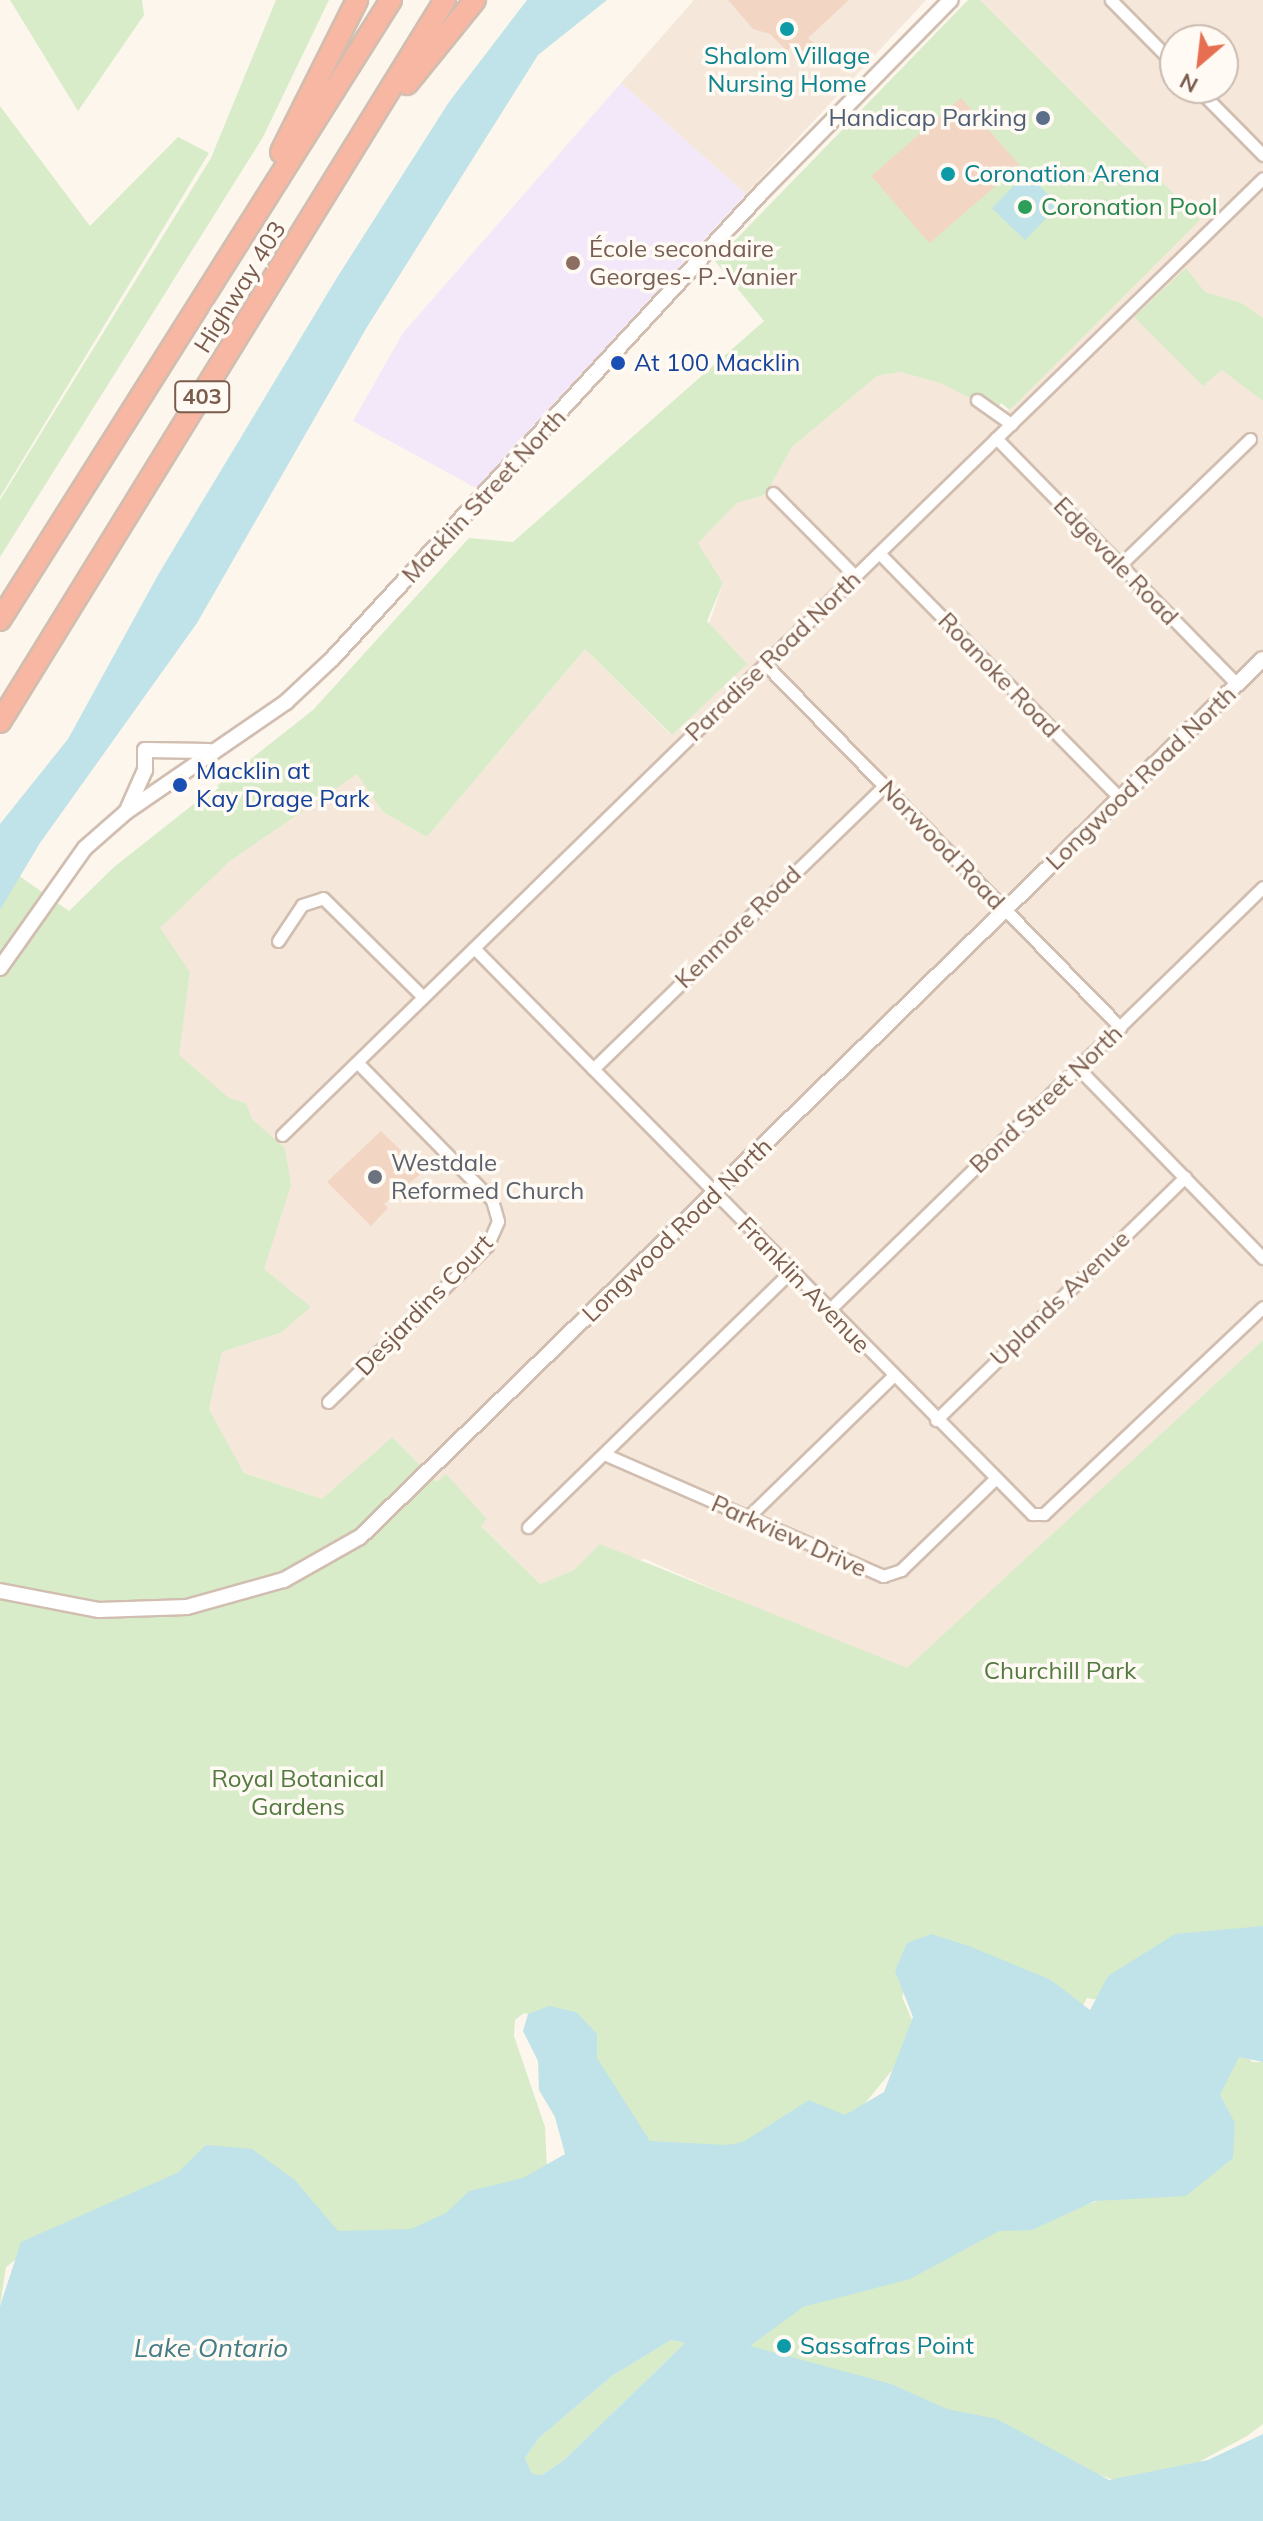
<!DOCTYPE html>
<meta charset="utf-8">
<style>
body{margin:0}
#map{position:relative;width:1263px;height:2521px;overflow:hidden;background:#fdf6ec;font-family:Mulish,sans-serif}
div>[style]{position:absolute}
.residential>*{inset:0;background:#f5e8da}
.education>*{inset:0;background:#f3e8fa}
.green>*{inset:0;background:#d8ecc9}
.water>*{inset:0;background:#bfe3e8;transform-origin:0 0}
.building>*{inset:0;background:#f3d5c3;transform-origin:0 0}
.roads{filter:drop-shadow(2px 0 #d1beb0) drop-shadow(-2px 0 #d1beb0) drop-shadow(0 2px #d1beb0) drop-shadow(0 -2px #d1beb0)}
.minor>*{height:11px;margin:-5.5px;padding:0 5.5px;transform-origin:5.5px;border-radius:5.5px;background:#fff}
.tertiary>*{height:14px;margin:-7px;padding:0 7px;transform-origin:7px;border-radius:7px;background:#fff}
.motorway>*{height:20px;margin:-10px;padding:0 10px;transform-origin:10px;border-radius:10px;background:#f7b7a3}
.dots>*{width:22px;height:22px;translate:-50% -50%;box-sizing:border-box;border:4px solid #fffaf3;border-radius:50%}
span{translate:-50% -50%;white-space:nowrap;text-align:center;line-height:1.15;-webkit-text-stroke:7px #fffaf3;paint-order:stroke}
.shield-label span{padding:2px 6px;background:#fffaf3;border:2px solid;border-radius:6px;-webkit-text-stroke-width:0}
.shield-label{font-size:22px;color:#7a5c4d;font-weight:700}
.culture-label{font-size:24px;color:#0d838f}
.left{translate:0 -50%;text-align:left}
.service-label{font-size:24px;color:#4e5e75}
.right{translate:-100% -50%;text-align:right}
.leisure-label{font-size:24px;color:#27864d}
.education-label{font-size:24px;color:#785e54}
.street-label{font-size:24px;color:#7a5c4d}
.transit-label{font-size:24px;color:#164399}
.worship-label{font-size:24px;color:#5b616d}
.park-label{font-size:24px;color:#537a41}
.water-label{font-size:26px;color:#437c86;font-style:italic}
.north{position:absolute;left:1159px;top:24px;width:80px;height:80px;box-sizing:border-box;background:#fffaf3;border:2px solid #cabbb1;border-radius:50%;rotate:208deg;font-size:22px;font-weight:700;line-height:32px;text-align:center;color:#7a5c4d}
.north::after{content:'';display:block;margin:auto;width:28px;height:36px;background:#e76f51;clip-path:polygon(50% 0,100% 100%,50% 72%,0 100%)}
</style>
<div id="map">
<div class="residential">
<i style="clip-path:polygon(694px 0,926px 0,746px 194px,621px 83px)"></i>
<i style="clip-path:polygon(evenodd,980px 0,1263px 0,1263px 1340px,903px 1673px,645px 1559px,574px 1570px,540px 1584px,392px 1437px,322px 1499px,244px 1473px,209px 1409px,222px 1352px,280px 1333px,263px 1270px,285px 1148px,178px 1055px,190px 973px,159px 928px,230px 861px,357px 773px,383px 812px,427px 837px,585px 649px,671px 735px,723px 583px,698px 543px,737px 503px,765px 495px,792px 447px,877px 376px,900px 372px,940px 383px,996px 411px,1010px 410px,1199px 220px,980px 0,1175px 40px,1223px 40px,1223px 88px,1175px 88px,1175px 40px)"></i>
</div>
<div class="education">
<i style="clip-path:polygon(621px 83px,746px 194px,476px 488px,353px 421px,403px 333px)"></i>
</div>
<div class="green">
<i style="clip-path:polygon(10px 0,142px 0,144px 15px,78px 111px)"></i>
<i style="clip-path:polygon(276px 0,329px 0,263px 137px,0 557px,0 500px,211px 158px)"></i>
<i style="clip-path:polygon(968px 0,980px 0,1200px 220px,1010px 410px,1001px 403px,996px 411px,940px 383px,900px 372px,877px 376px,792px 447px,765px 495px,737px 503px,698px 543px,723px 583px,707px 621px,747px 664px,672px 735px,585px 649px,427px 837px,383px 812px,357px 774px,230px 861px,160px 928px,190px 972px,179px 1055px,229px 1098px,246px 1103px,252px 1119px,285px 1148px,291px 1185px,264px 1269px,311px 1307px,280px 1333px,222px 1352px,209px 1409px,244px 1473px,322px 1499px,392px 1437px,437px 1482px,446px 1474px,487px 1519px,481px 1526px,540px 1584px,574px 1570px,600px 1544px,907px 1668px,1263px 1340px,1263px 1951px,1100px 2000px,1087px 1998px,1077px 2017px,913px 1967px,902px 1997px,915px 2027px,894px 2068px,861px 2108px,837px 2126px,734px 2146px,658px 2151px,561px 2024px,524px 2013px,515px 2020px,514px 2036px,545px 2127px,547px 2168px,406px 2243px,41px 2240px,6px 2267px,0 2306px,0 910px,18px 875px,69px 911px,114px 867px,313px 710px,469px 538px,513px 542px,764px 321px,715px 261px)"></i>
<i style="clip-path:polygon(0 106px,90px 226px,178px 137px,209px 153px,0 497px)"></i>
<i style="clip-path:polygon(1186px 268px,1205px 292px,1241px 303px,1263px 318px,1263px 401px,1222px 370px,1203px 386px,1134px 317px)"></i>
<i style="clip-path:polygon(1241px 2050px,1252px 2062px,1263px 2062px,1263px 2424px,1247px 2436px,1186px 2469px,1120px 2482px,741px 2354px,776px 2295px,939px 2238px,1021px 2227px,1121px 2193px,1188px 2194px,1219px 2164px,1198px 2096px)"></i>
<i style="clip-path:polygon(671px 2340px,685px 2343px,565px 2459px,542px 2475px,532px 2475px,525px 2458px,539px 2438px,612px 2376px)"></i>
</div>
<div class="water">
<i style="clip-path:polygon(527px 0,607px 0,538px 55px,367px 327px,197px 623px,40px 843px,0 910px,0 824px,68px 739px,158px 575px,338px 276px,449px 102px)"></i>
<i style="left:1026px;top:173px;width:46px;height:49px;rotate:44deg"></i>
<i style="clip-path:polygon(evenodd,1263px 1926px,1263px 2062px,1239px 2057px,1220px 2095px,1235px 2123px,1233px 2158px,1186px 2196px,1095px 2201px,1032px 2230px,999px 2231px,910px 2279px,803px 2307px,750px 2346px,891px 2384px,947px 2409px,997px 2419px,1109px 2480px,1208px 2460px,1263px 2434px,1263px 2521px,0 2521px,0 2306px,21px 2242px,177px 2173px,206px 2145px,252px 2149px,295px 2180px,338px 2231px,411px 2229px,446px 2213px,469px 2191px,523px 2178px,565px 2154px,555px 2117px,539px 2090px,538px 2061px,523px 2031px,528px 2014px,549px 2006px,576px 2012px,597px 2034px,597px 2058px,650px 2141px,727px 2145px,743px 2142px,809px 2100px,845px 2115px,884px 2092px,913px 2017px,895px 1971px,907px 1943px,931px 1934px,969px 1946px,1051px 1980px,1090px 2010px,1108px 1976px,1175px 1934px,1263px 1926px,671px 2340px,685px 2343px,565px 2459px,542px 2475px,532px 2474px,525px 2458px,539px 2438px,612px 2376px,671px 2340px)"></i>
</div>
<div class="building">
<i style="clip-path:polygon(728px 0,849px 0,808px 38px,818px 47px,805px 58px,792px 45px,787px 51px,770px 34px,753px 29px)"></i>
<i style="left:961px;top:98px;width:89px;height:119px;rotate:49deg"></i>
<i style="clip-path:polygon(381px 1131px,423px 1172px,384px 1204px,388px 1208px,371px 1226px,327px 1182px)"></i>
</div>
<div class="roads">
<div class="minor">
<i style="left:1111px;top:0;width:91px;rotate:45.4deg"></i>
<i style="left:1197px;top:88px;width:94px;rotate:45.4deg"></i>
<i style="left:977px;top:400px;width:42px;rotate:35.2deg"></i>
<i style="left:996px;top:438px;width:344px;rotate:45.6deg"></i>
<i style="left:773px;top:493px;width:117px;rotate:45.3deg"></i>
<i style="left:879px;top:553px;width:344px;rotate:45.5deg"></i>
<i style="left:1120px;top:565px;width:181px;rotate:-44.1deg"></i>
<i style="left:765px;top:664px;width:508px;rotate:45.64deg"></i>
<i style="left:278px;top:941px;width:43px;rotate:-56.3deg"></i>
<i style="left:302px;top:905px;width:22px;rotate:-18deg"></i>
<i style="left:323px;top:898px;width:141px;rotate:44.7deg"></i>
<i style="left:474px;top:948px;width:795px;rotate:45.41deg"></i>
<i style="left:1032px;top:1514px;width:12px"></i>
<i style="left:1044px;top:1514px;width:301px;rotate:-43.4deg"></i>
<i style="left:1078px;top:1068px;width:265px;rotate:45.8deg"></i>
<i style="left:593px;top:1069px;width:406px;rotate:-44.2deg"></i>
<i style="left:282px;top:1135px;width:1370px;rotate:-44.29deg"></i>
<i style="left:829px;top:1310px;width:606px;rotate:-44.26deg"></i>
<i style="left:328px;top:1402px;width:223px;rotate:-44.5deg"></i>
<i style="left:487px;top:1246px;width:27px;rotate:-66deg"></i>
<i style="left:498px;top:1221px;width:22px;rotate:-106deg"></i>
<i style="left:492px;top:1200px;width:193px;rotate:-134.4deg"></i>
<i style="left:936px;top:1420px;width:348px;rotate:-44.3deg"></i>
<i style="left:604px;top:1454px;width:305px;rotate:23.6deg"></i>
<i style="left:883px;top:1576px;width:19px;rotate:-18deg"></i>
<i style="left:901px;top:1570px;width:129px;rotate:-44.1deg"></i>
<i style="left:748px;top:1517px;width:202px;rotate:-44.2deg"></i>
<i style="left:528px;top:1527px;width:367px;rotate:-44.2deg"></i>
</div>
<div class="tertiary">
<i style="left:128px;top:808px;width:42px;rotate:-65.9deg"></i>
<i style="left:145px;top:770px;width:20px;rotate:-90deg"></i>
<i style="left:145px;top:750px;width:64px;rotate:0.9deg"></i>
<i style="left:0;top:968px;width:147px;rotate:-54.7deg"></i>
<i style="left:85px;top:848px;width:55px;rotate:-41.3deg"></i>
<i style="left:126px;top:812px;width:194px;rotate:-34.5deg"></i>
<i style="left:286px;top:702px;width:64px;rotate:-43.1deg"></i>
<i style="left:333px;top:658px;width:633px;rotate:-47.37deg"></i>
<i style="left:762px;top:192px;width:269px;rotate:-45.5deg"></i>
<i style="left:0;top:1591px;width:101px;rotate:10.9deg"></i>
<i style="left:99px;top:1610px;width:88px;rotate:-2deg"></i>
<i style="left:187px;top:1607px;width:101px;rotate:-15.6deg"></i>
<i style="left:284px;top:1580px;width:87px;rotate:-29.5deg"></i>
<i style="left:360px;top:1537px;width:1259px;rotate:-44.2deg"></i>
</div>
<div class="motorway">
<i style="left:407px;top:84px;width:108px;rotate:-51deg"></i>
<i style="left:281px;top:152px;width:170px;rotate:-63.4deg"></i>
<i style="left:0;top:620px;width:733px;rotate:-57.76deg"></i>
<i style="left:0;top:722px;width:848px;rotate:-58.35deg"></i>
</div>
</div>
<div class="dots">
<i style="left:787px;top:29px;background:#0f9aa8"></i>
<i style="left:1043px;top:118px;background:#5c6f8a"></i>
<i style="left:948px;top:174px;background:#0f9aa8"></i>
<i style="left:1025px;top:207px;background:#2e9e5b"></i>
<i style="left:573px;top:263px;background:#8d6e63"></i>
<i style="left:618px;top:363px;background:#1a4fb4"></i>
<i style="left:180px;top:785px;background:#1a4fb4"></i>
<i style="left:375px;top:1177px;background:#6b7280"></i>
<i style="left:784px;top:2346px;background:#0f9aa8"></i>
</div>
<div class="shield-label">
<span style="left:202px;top:397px">403</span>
</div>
<div class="culture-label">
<span style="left:787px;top:70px">Shalom Village<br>Nursing Home</span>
<span class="left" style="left:964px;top:174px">Coronation Arena</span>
<span class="left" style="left:800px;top:2346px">Sassafras Point</span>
</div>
<div class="service-label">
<span class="right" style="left:1027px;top:118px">Handicap Parking</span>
</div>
<div class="leisure-label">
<span class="left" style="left:1041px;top:207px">Coronation Pool</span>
</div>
<div class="education-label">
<span class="left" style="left:589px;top:263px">École secondaire<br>Georges- P.-Vanier</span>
</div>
<div class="street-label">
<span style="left:240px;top:287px;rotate:-58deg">Highway 403</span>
<span style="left:484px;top:496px;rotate:-47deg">Macklin Street North</span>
<span style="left:1116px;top:561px;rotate:46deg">Edgevale Road</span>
<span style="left:773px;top:656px;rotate:-44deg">Paradise Road North</span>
<span style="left:999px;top:675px;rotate:46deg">Roanoke Road</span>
<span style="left:1141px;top:778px;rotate:-44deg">Longwood Road North</span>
<span style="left:942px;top:845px;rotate:46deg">Norwood Road</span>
<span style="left:738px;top:927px;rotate:-44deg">Kenmore Road</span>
<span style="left:1046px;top:1099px;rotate:-44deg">Bond Street North</span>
<span style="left:677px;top:1230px;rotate:-44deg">Longwood Road North</span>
<span style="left:804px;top:1285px;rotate:46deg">Franklin Avenue</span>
<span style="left:1060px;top:1298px;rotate:-44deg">Uplands Avenue</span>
<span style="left:424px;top:1305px;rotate:-46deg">Desjardins Court</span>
<span style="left:789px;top:1536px;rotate:24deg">Parkview Drive</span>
</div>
<div class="transit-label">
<span class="left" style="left:634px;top:363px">At 100 Macklin</span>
<span class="left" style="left:196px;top:785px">Macklin at<br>Kay Drage Park</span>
</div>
<div class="worship-label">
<span class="left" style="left:391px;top:1177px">Westdale<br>Reformed Church</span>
</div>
<div class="park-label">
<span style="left:1060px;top:1671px">Churchill Park</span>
<span style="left:298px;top:1793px">Royal Botanical<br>Gardens</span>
</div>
<div class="water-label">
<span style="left:211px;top:2348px">Lake Ontario</span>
</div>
<div class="north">N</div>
</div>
